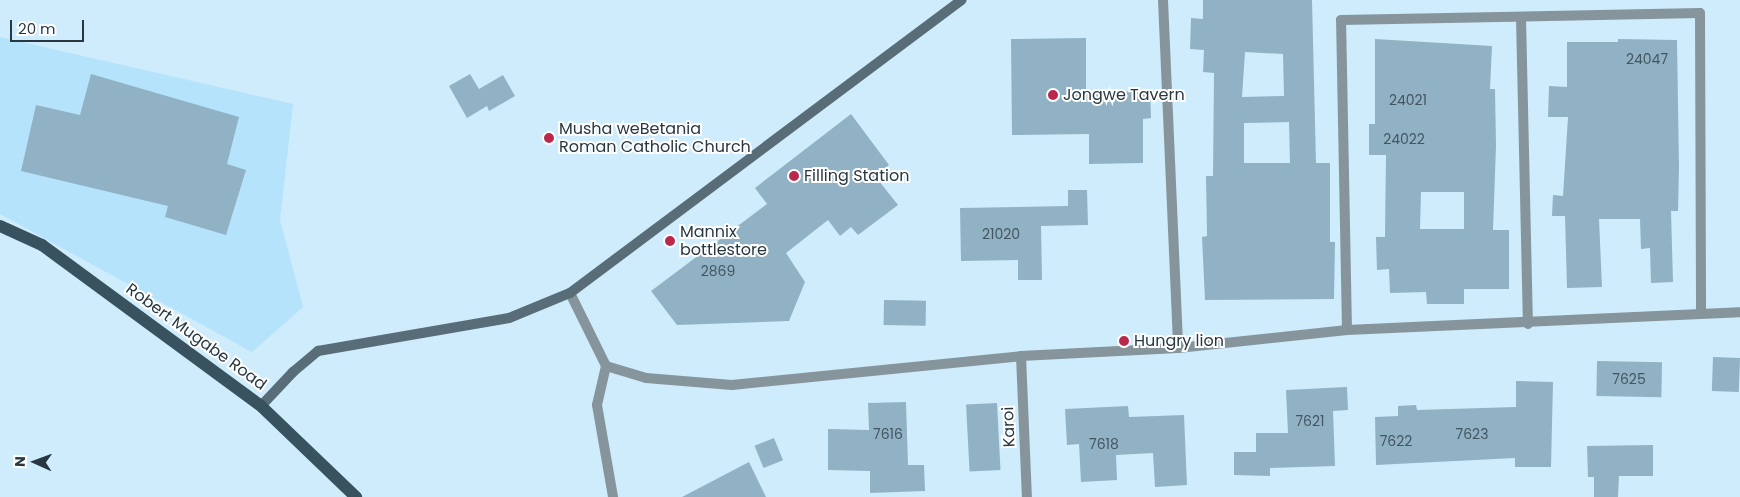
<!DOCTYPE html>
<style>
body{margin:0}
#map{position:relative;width:1740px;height:497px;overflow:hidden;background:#ceecfc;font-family:Poppins,sans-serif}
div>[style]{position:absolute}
.built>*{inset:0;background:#b5e3fb}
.building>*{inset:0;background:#91b2c4;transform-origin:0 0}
.street>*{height:10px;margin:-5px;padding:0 5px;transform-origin:5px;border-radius:5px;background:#86959c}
.secondary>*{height:10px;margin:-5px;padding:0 5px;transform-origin:5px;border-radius:5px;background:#596d78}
.primary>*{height:12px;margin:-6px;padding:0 6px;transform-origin:6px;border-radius:6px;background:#38525f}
.dots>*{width:14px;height:14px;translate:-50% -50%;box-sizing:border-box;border:2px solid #fff;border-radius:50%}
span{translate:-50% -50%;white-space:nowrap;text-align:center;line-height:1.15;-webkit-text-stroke:4px #fff;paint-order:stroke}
.number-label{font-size:14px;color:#435661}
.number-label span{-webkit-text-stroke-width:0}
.poi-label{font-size:16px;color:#293840}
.left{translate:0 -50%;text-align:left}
.street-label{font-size:16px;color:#293840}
.north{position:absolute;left:10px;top:437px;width:50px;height:50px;-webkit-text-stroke:4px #fff;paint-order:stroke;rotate:272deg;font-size:14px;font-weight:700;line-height:20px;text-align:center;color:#293840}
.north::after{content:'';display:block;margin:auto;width:18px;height:22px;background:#293840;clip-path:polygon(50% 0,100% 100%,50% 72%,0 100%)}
.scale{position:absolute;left:10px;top:20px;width:74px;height:22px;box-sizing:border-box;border:2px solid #293840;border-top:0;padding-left:6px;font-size:15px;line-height:18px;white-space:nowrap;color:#293840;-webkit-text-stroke:4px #fff;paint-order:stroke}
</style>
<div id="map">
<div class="built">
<i style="clip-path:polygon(0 37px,293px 104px,280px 220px,303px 307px,252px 352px,0 214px)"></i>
</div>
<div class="building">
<i style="clip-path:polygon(evenodd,1203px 0,1312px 0,1316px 163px,1330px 163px,1330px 242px,1335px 242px,1334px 299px,1205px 300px,1202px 237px,1207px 236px,1206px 176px,1213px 176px,1214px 73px,1203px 72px,1204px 50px,1190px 49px,1191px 18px,1203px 19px,1203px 0,1245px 52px,1283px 54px,1284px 96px,1242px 97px,1245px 52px,1203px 0,1289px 122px,1290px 163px,1244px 163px,1244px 123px,1289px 122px)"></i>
<i style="clip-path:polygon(1086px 38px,1086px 93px,1150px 91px,1151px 118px,1143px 119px,1143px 163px,1089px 164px,1089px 134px,1012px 135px,1011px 39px)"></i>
<i style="clip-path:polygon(evenodd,1375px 39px,1492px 46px,1490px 89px,1495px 89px,1496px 146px,1493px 230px,1509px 230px,1509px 289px,1464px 289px,1464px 304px,1427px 304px,1426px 292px,1390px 293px,1389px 269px,1377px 270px,1376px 237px,1385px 237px,1386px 155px,1369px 155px,1369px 124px,1375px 124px,1375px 39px,1421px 192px,1464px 192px,1464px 229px,1420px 229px,1421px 192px)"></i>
<i style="clip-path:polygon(1618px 39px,1677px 40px,1679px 167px,1678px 211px,1671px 211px,1673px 282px,1651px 283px,1650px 248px,1641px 249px,1640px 219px,1599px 219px,1602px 287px,1567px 288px,1565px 216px,1552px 216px,1553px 195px,1563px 196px,1568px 117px,1548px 117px,1549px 86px,1567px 87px,1567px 42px,1618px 42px)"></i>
<i style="clip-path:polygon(91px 74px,239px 117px,227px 164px,246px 170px,226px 235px,165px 217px,168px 206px,21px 171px,36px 105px,80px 115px)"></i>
<i style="clip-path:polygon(470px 74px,479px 89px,503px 75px,515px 96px,489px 111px,487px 106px,467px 118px,449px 86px)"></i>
<i style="clip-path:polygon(851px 114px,889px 165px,875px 176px,898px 205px,858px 235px,851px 227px,840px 236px,828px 220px,786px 253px,805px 282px,789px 321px,677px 325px,651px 291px,767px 204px,755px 188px)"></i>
<i style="clip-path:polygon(1068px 190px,1087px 190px,1088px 225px,1041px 226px,1042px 280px,1018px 280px,1018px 260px,961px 261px,960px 208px,1068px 206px)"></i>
<i style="left:884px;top:300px;width:42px;height:25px;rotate:1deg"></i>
<i style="left:1713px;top:357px;width:27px;height:34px;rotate:2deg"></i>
<i style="left:1597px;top:361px;width:65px;height:35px;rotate:1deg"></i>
<i style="clip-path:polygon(1516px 381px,1553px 382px,1551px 467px,1515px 467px,1515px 458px,1376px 465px,1375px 417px,1398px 416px,1398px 406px,1416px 405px,1417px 410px,1516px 407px)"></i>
<i style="clip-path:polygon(1347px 387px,1348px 410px,1333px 411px,1335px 466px,1270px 468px,1270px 476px,1234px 475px,1234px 452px,1256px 452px,1256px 433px,1288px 433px,1286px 390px)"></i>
<i style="clip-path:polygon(906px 402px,908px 465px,924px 465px,925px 491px,870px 493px,870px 471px,828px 470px,828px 429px,869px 430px,868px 403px)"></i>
<i style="left:997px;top:403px;width:67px;height:31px;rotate:87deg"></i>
<i style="clip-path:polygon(1128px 406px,1129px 417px,1184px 415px,1187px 485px,1155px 487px,1153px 453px,1116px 455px,1117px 480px,1081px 482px,1079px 444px,1067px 445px,1065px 409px)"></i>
<i style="left:774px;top:438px;width:24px;height:21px;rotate:68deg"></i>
<i style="clip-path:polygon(1653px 445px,1653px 476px,1619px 476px,1618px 497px,1594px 497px,1594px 477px,1588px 477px,1587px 446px)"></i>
<i style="clip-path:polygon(749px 462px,766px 497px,682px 497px)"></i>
</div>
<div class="street">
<i style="left:1163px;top:0;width:348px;rotate:87.5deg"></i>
<i style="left:1521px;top:18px;width:306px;rotate:88.7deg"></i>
<i style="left:570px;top:293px;width:81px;rotate:63.7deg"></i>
<i style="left:606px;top:366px;width:42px;rotate:16.7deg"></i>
<i style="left:646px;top:378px;width:86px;rotate:4.7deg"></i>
<i style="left:732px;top:385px;width:290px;rotate:-5.7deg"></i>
<i style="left:1021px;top:356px;width:157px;rotate:-2.9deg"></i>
<i style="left:1178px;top:348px;width:170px;rotate:-6.1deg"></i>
<i style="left:1347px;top:330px;width:393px;rotate:-2.6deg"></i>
<i style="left:1347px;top:330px;width:310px;rotate:-91.1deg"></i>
<i style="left:1341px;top:20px;width:359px;rotate:-1.1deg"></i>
<i style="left:1700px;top:13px;width:301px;rotate:89.8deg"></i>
<i style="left:1021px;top:356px;width:141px;rotate:87.6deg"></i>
<i style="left:606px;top:366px;width:40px;rotate:103deg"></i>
<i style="left:597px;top:405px;width:93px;rotate:80.1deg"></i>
</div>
<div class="secondary">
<i style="left:261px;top:406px;width:47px;rotate:-46.7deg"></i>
<i style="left:293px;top:372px;width:33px;rotate:-40deg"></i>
<i style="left:318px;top:351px;width:194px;rotate:-9.8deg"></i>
<i style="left:509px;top:318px;width:66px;rotate:-22.3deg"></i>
<i style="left:570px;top:293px;width:489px;rotate:-36.8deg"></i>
</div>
<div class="primary">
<i style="left:0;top:226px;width:46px;rotate:24.3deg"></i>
<i style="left:42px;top:245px;width:272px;rotate:36.3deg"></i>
<i style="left:261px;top:406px;width:132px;rotate:43.8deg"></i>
</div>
<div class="dots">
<i style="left:1053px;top:95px;background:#ba294c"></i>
<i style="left:549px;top:138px;background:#ba294c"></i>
<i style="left:794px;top:176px;background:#ba294c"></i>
<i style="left:670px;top:241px;background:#ba294c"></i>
<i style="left:1124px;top:341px;background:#ba294c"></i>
</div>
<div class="number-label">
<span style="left:1647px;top:59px">24047</span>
<span style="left:1408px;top:100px">24021</span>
<span style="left:1404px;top:139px">24022</span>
<span style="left:1001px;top:234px">21020</span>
<span style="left:718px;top:271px">2869</span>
<span style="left:1629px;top:379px">7625</span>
<span style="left:1310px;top:421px">7621</span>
<span style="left:888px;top:434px">7616</span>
<span style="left:1472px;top:434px">7623</span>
<span style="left:1396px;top:441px">7622</span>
<span style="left:1104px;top:444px">7618</span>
</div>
<div class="poi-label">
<span class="left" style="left:1063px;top:95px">Jongwe Tavern</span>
<span class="left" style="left:559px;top:138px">Musha weBetania<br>Roman Catholic Church</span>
<span class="left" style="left:804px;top:176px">Filling Station</span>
<span class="left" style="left:680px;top:241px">Mannix<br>bottlestore</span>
<span class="left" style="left:1134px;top:341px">Hungry lion</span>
</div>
<div class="street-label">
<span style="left:196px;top:337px;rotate:36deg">Robert Mugabe Road</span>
<span style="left:1009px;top:427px;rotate:-92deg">Karoi</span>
</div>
<div class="north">N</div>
<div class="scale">20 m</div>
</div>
